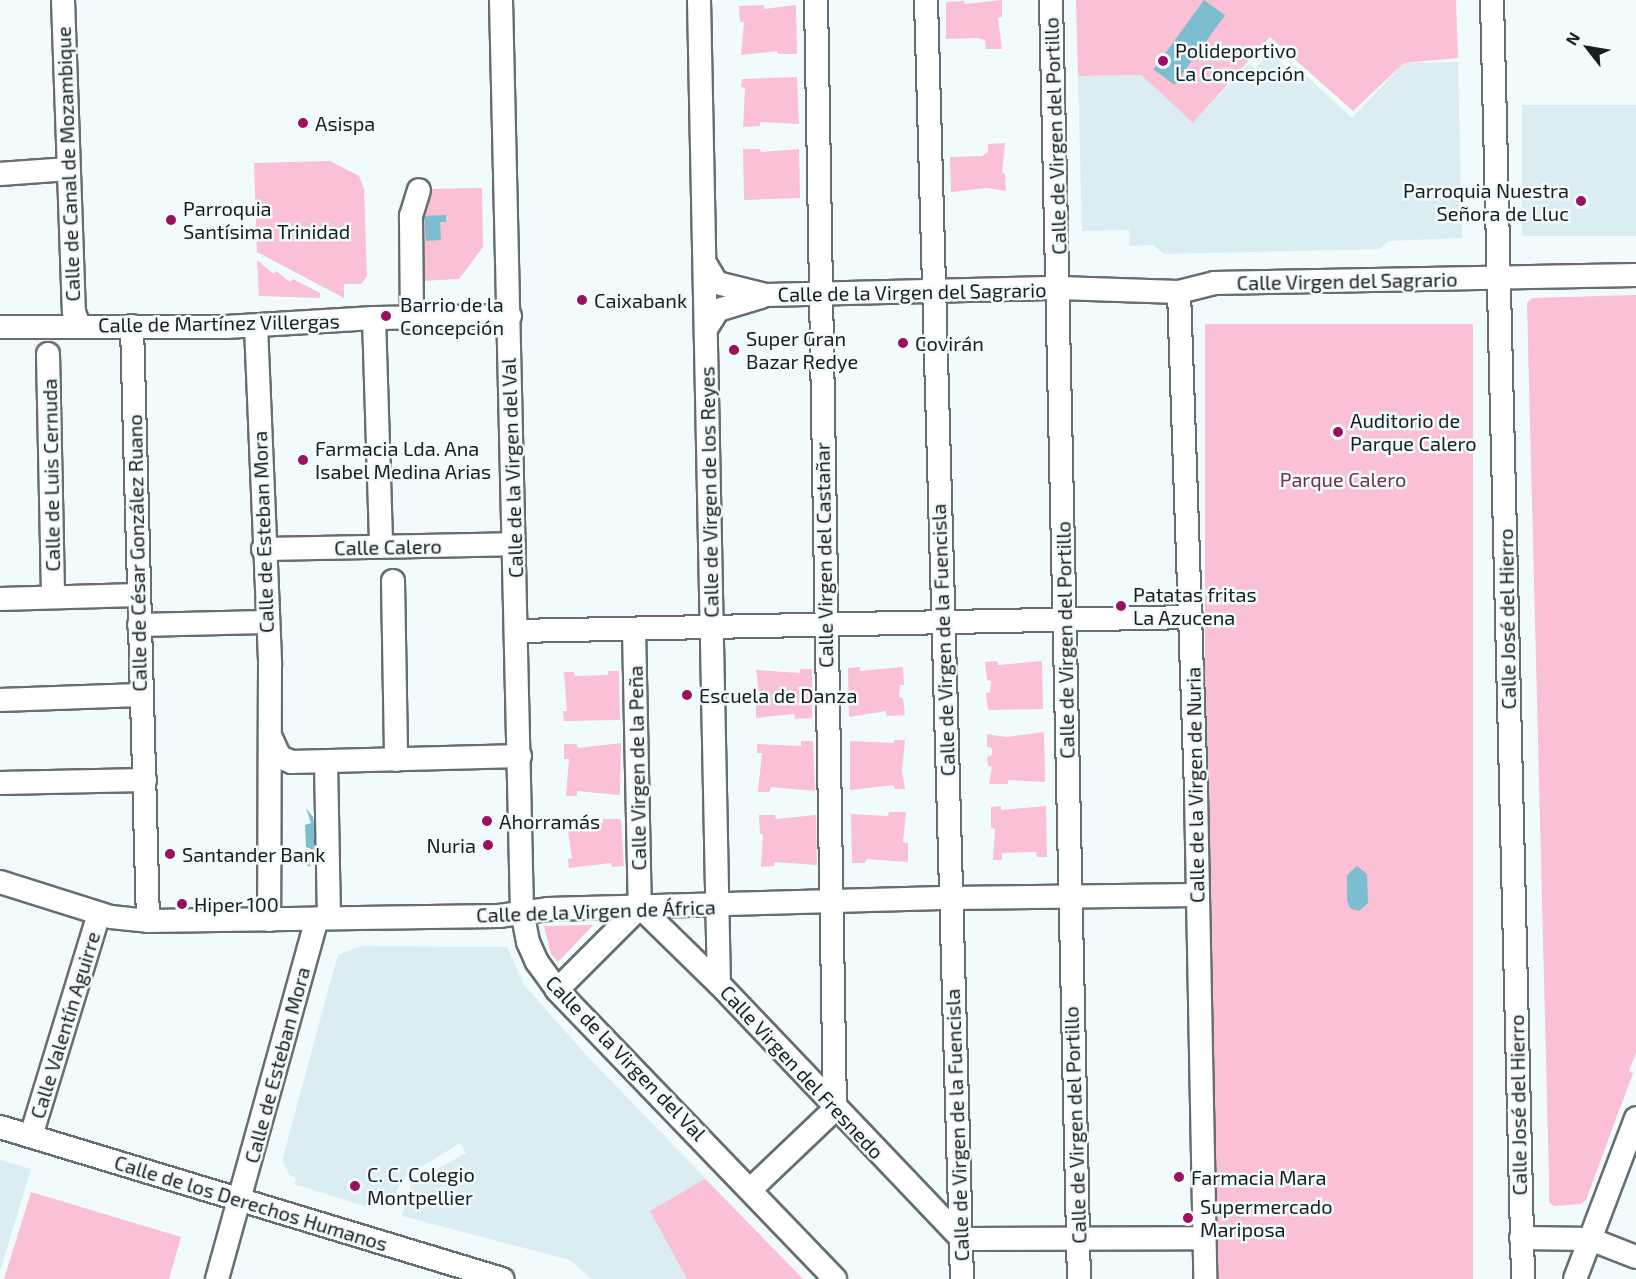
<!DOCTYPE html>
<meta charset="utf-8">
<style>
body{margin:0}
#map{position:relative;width:1636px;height:1279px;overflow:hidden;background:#f1fafd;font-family:"Exo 2",sans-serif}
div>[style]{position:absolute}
.built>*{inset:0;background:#dbedf2;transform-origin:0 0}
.green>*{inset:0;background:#f9c0d6;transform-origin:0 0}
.water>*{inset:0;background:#7cbed0;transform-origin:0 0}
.roads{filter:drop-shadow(2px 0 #656e70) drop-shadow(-2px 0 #656e70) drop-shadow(0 2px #656e70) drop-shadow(0 -2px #656e70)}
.minor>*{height:22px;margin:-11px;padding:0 11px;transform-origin:11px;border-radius:11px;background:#fff}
.dots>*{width:16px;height:16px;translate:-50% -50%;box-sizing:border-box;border:3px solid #f1fafd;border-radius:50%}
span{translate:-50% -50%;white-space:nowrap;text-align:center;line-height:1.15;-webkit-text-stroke:5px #f1fafd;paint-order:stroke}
.poi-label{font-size:20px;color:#191d1d}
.left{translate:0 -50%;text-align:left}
.right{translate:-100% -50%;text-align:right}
.street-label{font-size:20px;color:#191d1d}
.park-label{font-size:20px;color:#73304f}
.north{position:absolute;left:1558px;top:18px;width:60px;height:60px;-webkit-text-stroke:4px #f1fafd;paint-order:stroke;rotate:301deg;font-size:16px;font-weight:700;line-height:24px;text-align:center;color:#191d1d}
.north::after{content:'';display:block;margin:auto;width:21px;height:27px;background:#191d1d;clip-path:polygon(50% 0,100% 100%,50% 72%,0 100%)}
</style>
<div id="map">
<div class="built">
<i style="clip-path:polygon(1271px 53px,1286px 67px,1291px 62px,1352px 118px,1404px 63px,1458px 62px,1462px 238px,1388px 241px,1379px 249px,1164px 254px,1153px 245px,1130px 246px,1129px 230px,1082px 231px,1078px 76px,1141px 75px,1193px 123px,1249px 63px,1255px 68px)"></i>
<i style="left:1636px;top:105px;width:131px;height:114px;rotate:90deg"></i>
<i style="clip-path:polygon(360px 946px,507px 947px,524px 985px,590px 1059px,803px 1279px,592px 1279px,570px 1260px,402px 1216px,411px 1184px,466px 1153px,460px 1143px,402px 1179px,390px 1205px,375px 1201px,373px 1209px,295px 1184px,296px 1178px,290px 1175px,282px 1161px,333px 972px,338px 955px)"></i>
<i style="clip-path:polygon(0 1160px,31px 1169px,0 1271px)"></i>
</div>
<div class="green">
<i style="clip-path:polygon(1002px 0,1002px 17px,998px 18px,1002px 49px,986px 49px,985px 40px,977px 38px,946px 39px,946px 2px,964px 1px,965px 4px)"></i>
<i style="clip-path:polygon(1076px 0,1456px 0,1458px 58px,1404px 63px,1353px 111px,1270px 37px,1193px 123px,1141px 75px,1078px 76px)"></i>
<i style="clip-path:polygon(764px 5px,764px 9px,796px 5px,797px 54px,778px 54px,777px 51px,741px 55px,744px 22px,740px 22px,739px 6px)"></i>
<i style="clip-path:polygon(797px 77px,799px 124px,760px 122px,760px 126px,743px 127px,745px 88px,741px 87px,742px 79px)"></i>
<i style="clip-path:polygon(1005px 143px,1002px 173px,1005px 174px,1006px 191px,987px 188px,951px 192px,950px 157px,982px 156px,988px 152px,988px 144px)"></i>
<i style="clip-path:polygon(743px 149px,760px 149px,761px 152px,799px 149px,800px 198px,744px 200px)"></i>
<i style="clip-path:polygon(330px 161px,359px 176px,364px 189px,367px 276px,361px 284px,344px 284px,344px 298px,257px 252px,254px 163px)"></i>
<i style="clip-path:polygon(482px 188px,483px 247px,459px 279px,420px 281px,418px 217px,423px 189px)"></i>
<i style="clip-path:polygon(257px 260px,274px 274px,276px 271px,290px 282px,293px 279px,320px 293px,320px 298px,259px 296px)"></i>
<i style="clip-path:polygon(1636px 295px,1636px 1053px,1629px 1071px,1633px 1073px,1586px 1200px,1581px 1204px,1554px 1206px,1549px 1202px,1549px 1177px,1527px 303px,1532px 298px)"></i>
<i style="left:1205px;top:324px;width:268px;height:955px"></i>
<i style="clip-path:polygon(997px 661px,998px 665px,1042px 661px,1043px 709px,988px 710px,986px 693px,990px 692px,991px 681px,987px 680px,985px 662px)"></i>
<i style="clip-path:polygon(860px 667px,860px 671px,903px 667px,904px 685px,900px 685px,899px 697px,903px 698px,905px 715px,887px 716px,886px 711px,849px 717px,848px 668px)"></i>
<i style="clip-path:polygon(800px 669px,812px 669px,812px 718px,795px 719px,794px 714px,756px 718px,756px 701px,760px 700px,756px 670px,800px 673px)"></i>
<i style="clip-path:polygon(608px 671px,619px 671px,620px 720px,564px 721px,563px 711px,567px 711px,564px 672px,574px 672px,575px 676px,608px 675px)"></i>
<i style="clip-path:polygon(1044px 732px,1045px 782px,1008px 780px,1008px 784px,989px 784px,992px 767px,988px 766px,987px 757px,992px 755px,992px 748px,987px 747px,987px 734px,1006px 737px)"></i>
<i style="clip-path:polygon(894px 740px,905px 740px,902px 771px,905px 789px,895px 789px,893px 785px,850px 790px,850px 741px,894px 743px)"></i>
<i style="clip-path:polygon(801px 741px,813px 741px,815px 791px,771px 787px,769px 792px,758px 792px,762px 753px,757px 753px,757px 744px,801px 746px)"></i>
<i style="clip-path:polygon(621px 743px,620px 795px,577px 791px,577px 796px,566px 796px,569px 759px,564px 759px,564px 744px,577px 744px,578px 748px)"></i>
<i style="clip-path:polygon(1001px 806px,1001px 810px,1046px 806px,1047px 857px,1037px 857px,1036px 852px,1002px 853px,1002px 860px,993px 860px,995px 829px,991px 828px,991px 807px)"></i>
<i style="clip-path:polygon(889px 812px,906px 812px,903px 842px,908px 843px,908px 862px,866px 859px,865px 863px,852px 863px,851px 814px,888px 816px)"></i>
<i style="clip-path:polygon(759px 815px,775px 815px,776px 819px,816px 815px,817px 865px,774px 862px,774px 866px,761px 867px,763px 834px,760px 834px)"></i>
<i style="clip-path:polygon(566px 819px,603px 823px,603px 819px,621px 819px,624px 866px,612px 867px,611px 863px,569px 868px,568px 859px,572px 858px)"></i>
<i style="clip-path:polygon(593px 925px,558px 962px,551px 954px,544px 926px)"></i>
<i style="clip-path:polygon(705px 1179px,803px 1279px,687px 1279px,650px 1211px)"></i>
<i style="clip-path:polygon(31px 1192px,181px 1237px,169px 1279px,4px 1279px)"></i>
</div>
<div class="water">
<i style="left:1204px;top:0;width:26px;height:86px;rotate:36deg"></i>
<i style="clip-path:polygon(446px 215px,446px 222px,440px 222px,441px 240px,426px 241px,424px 216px)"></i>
<i style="clip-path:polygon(306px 808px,313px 817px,316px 835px,310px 867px,306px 864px,311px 849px,306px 847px,305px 825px,311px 823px)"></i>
<i style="clip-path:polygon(1357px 866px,1367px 874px,1368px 903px,1359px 911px,1350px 908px,1347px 901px,1347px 875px)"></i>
</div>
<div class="roads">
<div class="minor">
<i style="left:63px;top:0;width:312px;rotate:88deg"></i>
<i style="left:74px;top:312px;width:15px;rotate:70deg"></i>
<i style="left:501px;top:0;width:911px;rotate:88.68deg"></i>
<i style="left:522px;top:911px;width:32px;rotate:79deg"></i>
<i style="left:528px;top:942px;width:22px;rotate:66deg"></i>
<i style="left:537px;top:962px;width:34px;rotate:54deg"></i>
<i style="left:557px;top:990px;width:401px;rotate:46.1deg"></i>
<i style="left:699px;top:0;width:984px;rotate:88.84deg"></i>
<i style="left:926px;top:0;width:1280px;rotate:88.39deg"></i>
<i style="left:1051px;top:0;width:1279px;rotate:88.75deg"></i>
<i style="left:1492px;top:0;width:1279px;rotate:88.61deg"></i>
<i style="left:0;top:174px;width:68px;rotate:-4.2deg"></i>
<i style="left:706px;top:265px;width:21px;rotate:59deg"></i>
<i style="left:717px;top:283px;width:50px;rotate:13.8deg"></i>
<i style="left:766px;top:295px;width:293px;rotate:-1.4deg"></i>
<i style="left:1059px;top:288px;width:120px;rotate:1.9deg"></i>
<i style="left:1179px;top:292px;width:36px;rotate:-14deg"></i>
<i style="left:1214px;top:283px;width:422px;rotate:-1.1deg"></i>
<i style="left:1179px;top:292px;width:500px;rotate:88.05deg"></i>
<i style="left:1196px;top:792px;width:487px;rotate:88.9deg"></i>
<i style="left:374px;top:318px;width:228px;rotate:88.2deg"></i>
<i style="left:412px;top:318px;width:102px;rotate:-90.6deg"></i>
<i style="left:411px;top:216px;width:27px;rotate:-73deg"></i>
<i style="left:132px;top:326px;width:595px;rotate:88.46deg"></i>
<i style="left:256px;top:326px;width:339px;rotate:87.6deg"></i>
<i style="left:270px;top:665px;width:255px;rotate:90.2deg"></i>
<i style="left:0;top:327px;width:226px"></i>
<i style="left:226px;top:327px;width:148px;rotate:-3.5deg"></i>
<i style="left:374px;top:318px;width:136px;rotate:-0.8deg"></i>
<i style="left:706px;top:329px;width:22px;rotate:-58deg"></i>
<i style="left:718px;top:310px;width:45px;rotate:-16.8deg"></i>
<i style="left:48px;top:354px;width:241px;rotate:88.8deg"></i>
<i style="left:263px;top:549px;width:251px;rotate:-1.1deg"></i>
<i style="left:393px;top:581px;width:179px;rotate:89deg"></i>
<i style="left:0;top:599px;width:138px;rotate:-1.7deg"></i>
<i style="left:139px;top:625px;width:126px;rotate:-1.4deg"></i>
<i style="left:634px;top:629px;width:278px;rotate:88.8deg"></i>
<i style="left:517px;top:631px;width:674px;rotate:-1.19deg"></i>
<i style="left:0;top:700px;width:140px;rotate:-2deg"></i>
<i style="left:271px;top:738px;width:21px;rotate:65deg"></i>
<i style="left:280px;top:757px;width:13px;rotate:23deg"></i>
<i style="left:292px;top:762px;width:228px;rotate:-1.5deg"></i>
<i style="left:326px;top:762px;width:156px;rotate:88.9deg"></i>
<i style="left:0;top:783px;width:145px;rotate:-1.2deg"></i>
<i style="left:0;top:882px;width:116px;rotate:17.5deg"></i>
<i style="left:111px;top:917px;width:37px;rotate:6deg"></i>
<i style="left:148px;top:921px;width:351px;rotate:-0.8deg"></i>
<i style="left:499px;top:916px;width:49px;rotate:-8.1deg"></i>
<i style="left:548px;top:909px;width:403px;rotate:-1.6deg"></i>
<i style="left:951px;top:898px;width:247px;rotate:-0.7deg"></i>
<i style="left:640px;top:907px;width:110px;rotate:44.3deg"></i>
<i style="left:719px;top:984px;width:352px;rotate:46.4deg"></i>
<i style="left:962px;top:1239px;width:241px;rotate:-0.2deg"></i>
<i style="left:557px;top:990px;width:117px;rotate:-45deg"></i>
<i style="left:0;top:1127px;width:525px;rotate:16.85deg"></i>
<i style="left:31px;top:1136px;width:232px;rotate:-73deg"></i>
<i style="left:751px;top:1189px;width:116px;rotate:-43.6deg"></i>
<i style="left:835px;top:1109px;width:1109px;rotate:-90.98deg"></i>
<i style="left:1521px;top:1238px;width:69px;rotate:0.8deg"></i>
<i style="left:1590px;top:1239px;width:49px;rotate:21.4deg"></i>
<i style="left:217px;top:1279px;width:374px;rotate:-74.5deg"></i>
<i style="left:1575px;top:1279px;width:172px;rotate:-69.2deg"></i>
</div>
</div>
<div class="dots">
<i style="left:1163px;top:61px;background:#9c1060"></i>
<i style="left:303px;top:123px;background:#9c1060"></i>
<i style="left:1581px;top:201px;background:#9c1060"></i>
<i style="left:171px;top:220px;background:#9c1060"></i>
<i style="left:582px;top:300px;background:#9c1060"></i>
<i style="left:386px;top:316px;background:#9c1060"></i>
<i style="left:903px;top:343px;background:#9c1060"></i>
<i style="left:734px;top:350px;background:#9c1060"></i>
<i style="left:1338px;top:432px;background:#9c1060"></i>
<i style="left:303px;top:460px;background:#9c1060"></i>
<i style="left:1121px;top:606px;background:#9c1060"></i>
<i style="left:687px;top:695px;background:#9c1060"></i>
<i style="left:487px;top:821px;background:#9c1060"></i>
<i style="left:488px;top:845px;background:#9c1060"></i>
<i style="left:170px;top:854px;background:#9c1060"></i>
<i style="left:182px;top:904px;background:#9c1060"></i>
<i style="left:1179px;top:1177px;background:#9c1060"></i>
<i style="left:355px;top:1186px;background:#9c1060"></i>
<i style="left:1188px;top:1218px;background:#9c1060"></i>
</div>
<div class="poi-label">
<span class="left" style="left:1175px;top:62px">Polideportivo<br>La Concepción</span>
<span class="left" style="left:315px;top:123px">Asispa</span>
<span class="right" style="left:1569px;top:202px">Parroquia Nuestra<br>Señora de Lluc</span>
<span class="left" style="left:183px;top:220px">Parroquia<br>Santísima Trinidad</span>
<span class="left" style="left:594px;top:300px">Caixabank</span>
<span class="left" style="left:400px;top:316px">Barrio de la<br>Concepción</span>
<span class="left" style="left:746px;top:350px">Super Gran<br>Bazar Redye</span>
<span class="left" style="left:915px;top:343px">Covirán</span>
<span class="left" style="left:1350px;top:432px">Auditorio de<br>Parque Calero</span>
<span class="left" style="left:315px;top:460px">Farmacia Lda. Ana<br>Isabel Medina Arias</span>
<span class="left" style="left:1133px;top:606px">Patatas fritas<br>La Azucena</span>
<span class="left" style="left:699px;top:695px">Escuela de Danza</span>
<span class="left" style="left:499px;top:821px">Ahorramás</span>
<span class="right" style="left:476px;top:845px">Nuria</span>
<span class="left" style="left:182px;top:854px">Santander Bank</span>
<span class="left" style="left:194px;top:904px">Hiper 100</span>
<span class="left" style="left:367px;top:1186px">C. C. Colegio<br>Montpellier</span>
<span class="left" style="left:1191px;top:1177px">Farmacia Mara</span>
<span class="left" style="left:1200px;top:1218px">Supermercado<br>Mariposa</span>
</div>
<div class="street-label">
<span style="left:1055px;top:136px;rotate:-92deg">Calle de Virgen del Portillo</span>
<span style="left:68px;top:164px;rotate:-92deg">Calle de Canal de Mozambique</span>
<span style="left:1347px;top:281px;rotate:-1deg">Calle Virgen del Sagrario</span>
<span style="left:912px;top:292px;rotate:-1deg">Calle de la Virgen del Sagrario</span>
<span style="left:219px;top:323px;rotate:-1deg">Calle de Martínez Villergas</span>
<span style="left:512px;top:468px;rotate:-92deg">Calle de la Virgen del Val</span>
<span style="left:51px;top:475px;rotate:-91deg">Calle de Luis Cernuda</span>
<span style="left:709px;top:492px;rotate:-91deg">Calle de Virgen de los Reyes</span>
<span style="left:263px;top:532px;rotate:-92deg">Calle de Esteban Mora</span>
<span style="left:388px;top:547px;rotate:-1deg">Calle Calero</span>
<span style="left:137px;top:553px;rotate:-91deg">Calle de César González Ruano</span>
<span style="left:824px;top:555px;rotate:-91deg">Calle Virgen del Castañar</span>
<span style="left:1507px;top:619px;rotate:-91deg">Calle José del Hierro</span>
<span style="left:943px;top:640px;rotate:-92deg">Calle de Virgen de la Fuencisla</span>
<span style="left:1065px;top:640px;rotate:-91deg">Calle de Virgen del Portillo</span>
<span style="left:637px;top:768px;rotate:-91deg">Calle Virgen de la Peña</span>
<span style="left:1195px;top:785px;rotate:-91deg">Calle de la Virgen de Nuria</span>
<span style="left:596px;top:911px;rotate:-2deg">Calle de la Virgen de África</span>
<span style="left:65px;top:1025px;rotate:-73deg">Calle Valentín Aguirre</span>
<span style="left:626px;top:1058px;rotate:46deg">Calle de la Virgen del Val</span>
<span style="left:277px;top:1065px;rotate:-75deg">Calle de Esteban Mora</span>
<span style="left:802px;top:1072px;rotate:47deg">Calle Virgen del Fresnedo</span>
<span style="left:1518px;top:1105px;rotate:-91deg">Calle José del Hierro</span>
<span style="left:957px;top:1125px;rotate:-92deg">Calle de Virgen de la Fuencisla</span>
<span style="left:1075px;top:1125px;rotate:-92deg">Calle de Virgen del Portillo</span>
<span style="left:251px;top:1203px;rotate:17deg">Calle de los Derechos Humanos</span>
</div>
<div class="park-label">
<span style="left:1343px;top:479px">Parque Calero</span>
</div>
<div class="north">N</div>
</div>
